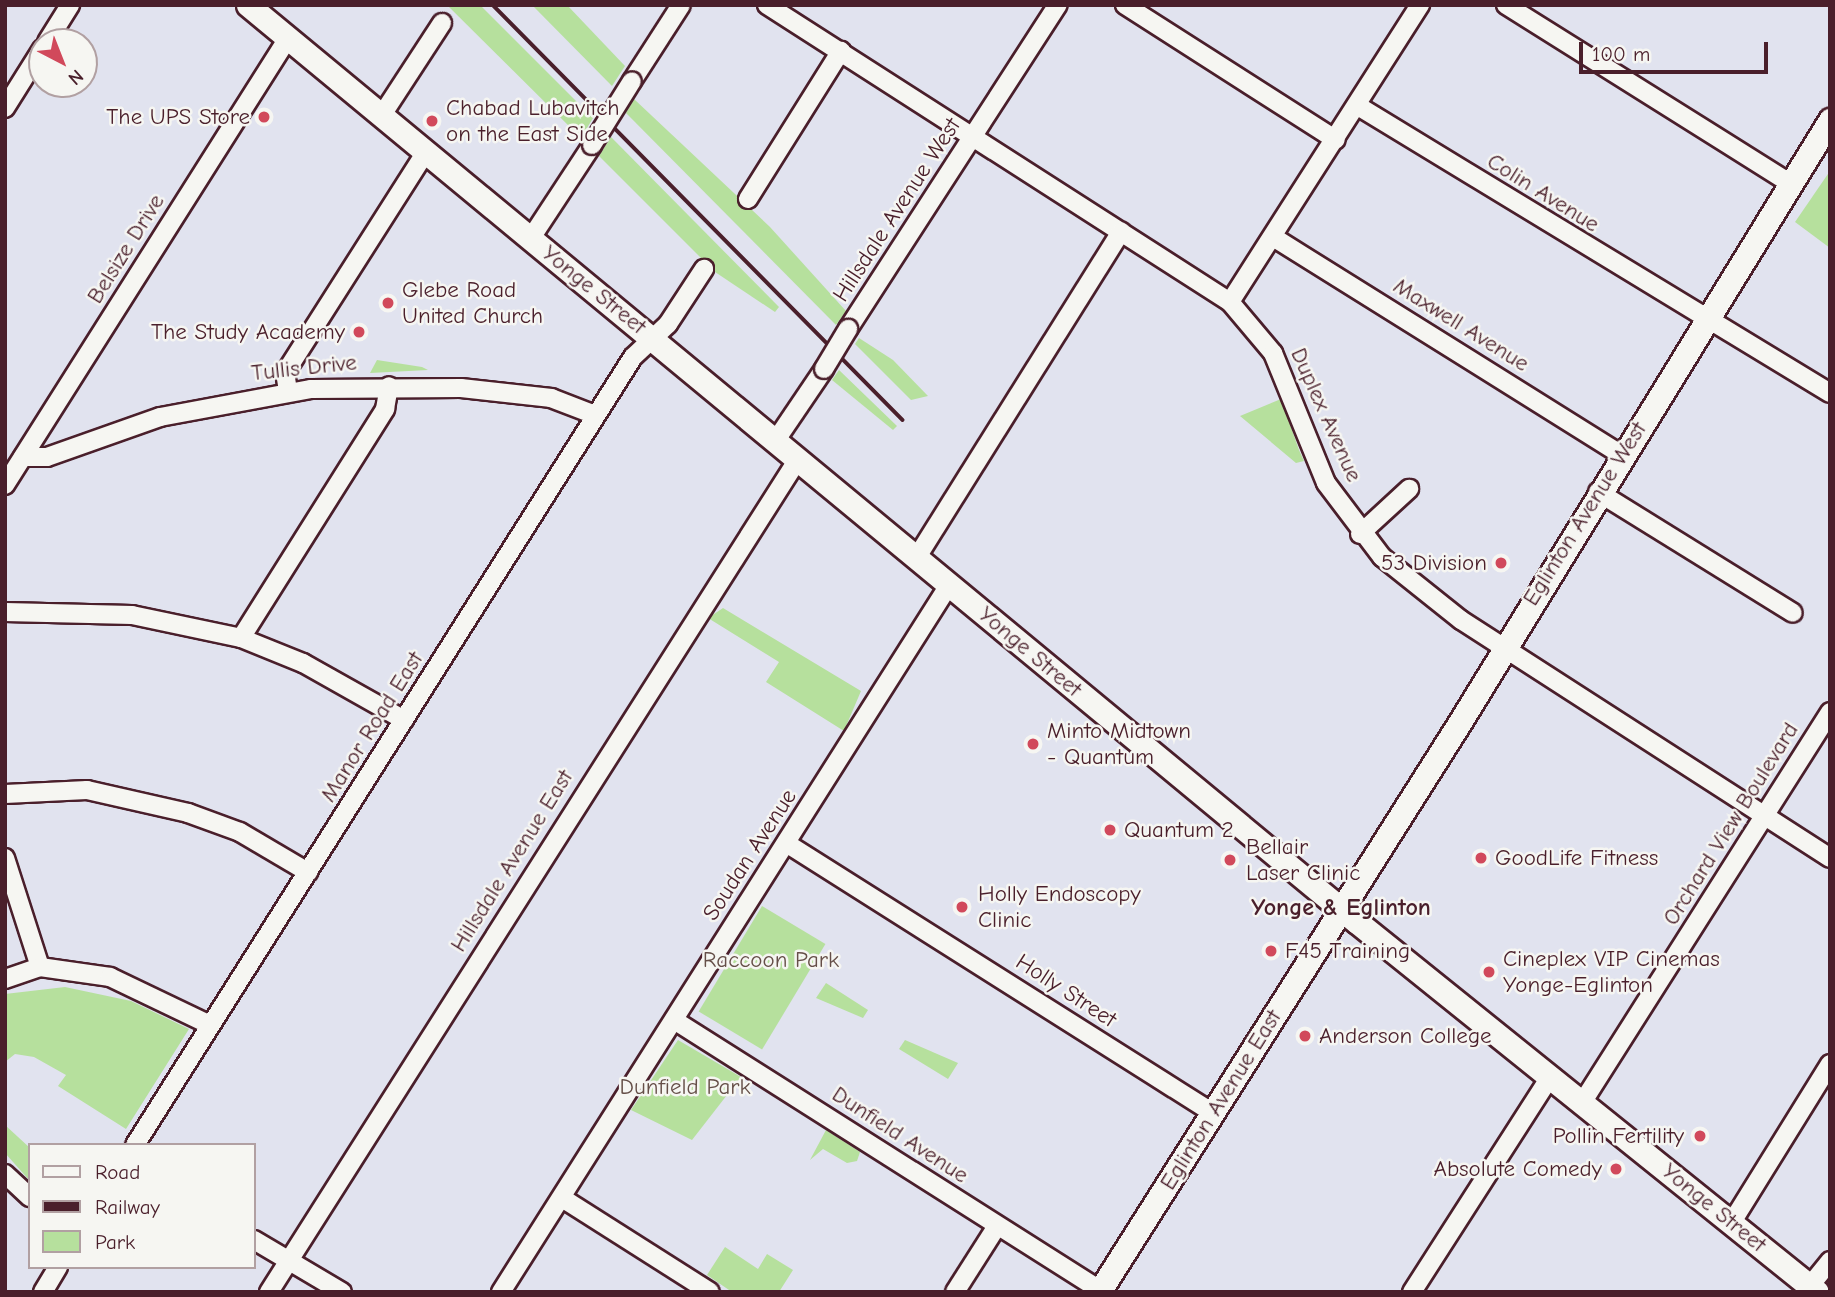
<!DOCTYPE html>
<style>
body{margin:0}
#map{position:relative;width:1835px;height:1297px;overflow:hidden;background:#e1e3ef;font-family:"Comic Neue",sans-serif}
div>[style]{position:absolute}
.green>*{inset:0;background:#b6e09d;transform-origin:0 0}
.roads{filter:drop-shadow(2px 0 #4a1f2b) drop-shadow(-2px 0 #4a1f2b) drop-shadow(0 2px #4a1f2b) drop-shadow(0 -2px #4a1f2b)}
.minor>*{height:18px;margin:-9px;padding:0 9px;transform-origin:9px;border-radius:9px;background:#f6f6f2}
.major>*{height:23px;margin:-11.5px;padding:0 11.5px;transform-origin:11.5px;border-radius:11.5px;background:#f6f6f2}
.rail>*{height:3.5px;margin:-1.75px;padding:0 1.75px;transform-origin:1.75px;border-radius:1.75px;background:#4a1f2b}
.bridges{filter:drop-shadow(2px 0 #4a1f2b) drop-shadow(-2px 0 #4a1f2b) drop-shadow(0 2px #4a1f2b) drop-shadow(0 -2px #4a1f2b)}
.minor-bridge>*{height:18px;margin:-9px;padding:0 9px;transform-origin:9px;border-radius:9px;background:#f6f6f2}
.dots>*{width:19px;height:19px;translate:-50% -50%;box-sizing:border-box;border:4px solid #f6f6f2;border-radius:50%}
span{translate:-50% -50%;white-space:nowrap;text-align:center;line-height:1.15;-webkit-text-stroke:5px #f6f6f2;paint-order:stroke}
.poi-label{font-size:23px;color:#4a1f2b}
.left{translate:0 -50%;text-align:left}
.right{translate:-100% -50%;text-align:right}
.street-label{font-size:23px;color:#4a1f2b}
.park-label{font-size:23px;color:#654f48}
.neighbourhood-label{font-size:24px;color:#4a1f2b;font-weight:700}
.frame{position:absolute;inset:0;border:7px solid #4a1f2b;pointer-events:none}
.legend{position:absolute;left:28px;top:1143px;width:228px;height:126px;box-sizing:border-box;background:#f6f6f2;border:2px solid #b1a0a2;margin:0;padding:9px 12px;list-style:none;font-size:21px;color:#4a1f2b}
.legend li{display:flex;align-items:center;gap:14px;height:35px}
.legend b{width:35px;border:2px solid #b1a0a2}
.north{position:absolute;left:28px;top:28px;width:70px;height:70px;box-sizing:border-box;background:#f6f6f2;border:2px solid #b1a0a2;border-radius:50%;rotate:138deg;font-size:19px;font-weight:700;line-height:28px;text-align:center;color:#4a1f2b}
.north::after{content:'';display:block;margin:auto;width:24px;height:32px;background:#d1495b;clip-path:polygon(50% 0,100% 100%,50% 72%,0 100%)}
.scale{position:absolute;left:1579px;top:42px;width:189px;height:32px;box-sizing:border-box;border:4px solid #4a1f2b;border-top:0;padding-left:9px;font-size:21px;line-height:24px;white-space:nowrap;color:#4a1f2b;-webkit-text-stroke:5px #f6f6f2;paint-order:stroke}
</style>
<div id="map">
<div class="green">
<i style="clip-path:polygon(447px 5px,480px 5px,593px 118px,581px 138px)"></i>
<i style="clip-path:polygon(532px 5px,567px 5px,625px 66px,612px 86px)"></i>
<i style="clip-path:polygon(634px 99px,770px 227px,846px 311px,836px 325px,626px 113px)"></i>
<i style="clip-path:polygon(611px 137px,779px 307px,775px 312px,715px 272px,599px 156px)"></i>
<i style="clip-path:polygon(1830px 171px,1830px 248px,1795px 222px)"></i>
<i style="clip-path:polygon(859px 338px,893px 360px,928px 396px,911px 400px,855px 344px)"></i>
<i style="clip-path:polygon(377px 360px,422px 367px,428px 370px,370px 373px)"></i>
<i style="clip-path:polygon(839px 370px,897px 426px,893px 430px,832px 380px)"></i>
<i style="clip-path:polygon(1281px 399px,1299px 450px,1304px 461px,1296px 463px,1240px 416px)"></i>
<i style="clip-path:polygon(723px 608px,861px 691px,844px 731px,766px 682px,779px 662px,708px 618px)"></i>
<i style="left:762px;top:906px;width:74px;height:123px;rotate:31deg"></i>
<i style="clip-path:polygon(826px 983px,868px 1010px,863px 1018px,816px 998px)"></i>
<i style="clip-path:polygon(65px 987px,131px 1001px,189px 1029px,126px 1129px,58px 1086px,66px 1075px,34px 1057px,15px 1054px,5px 1062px,5px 994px)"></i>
<i style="clip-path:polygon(678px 1040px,741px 1077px,692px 1140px,631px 1110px)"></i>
<i style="clip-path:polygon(905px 1040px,958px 1063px,948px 1079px,899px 1049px)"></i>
<i style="clip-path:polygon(5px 1125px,30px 1148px,30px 1181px,5px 1153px)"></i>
<i style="clip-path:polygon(826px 1130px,860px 1152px,857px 1161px,847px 1163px,823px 1149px,810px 1160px)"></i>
<i style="clip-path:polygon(725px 1247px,758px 1269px,767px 1254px,793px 1270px,779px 1292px,732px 1292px,707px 1275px)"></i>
</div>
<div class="roads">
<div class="minor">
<i style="left:767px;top:5px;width:550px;rotate:32.68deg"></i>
<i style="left:1230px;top:302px;width:67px;rotate:49.9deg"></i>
<i style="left:1273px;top:353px;width:140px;rotate:67.8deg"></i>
<i style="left:1326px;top:483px;width:93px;rotate:52.9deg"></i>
<i style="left:1382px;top:557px;width:101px;rotate:38.6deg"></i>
<i style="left:1461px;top:620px;width:439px;rotate:32.8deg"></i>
<i style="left:1125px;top:5px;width:250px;rotate:32.6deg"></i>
<i style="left:1506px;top:5px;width:335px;rotate:32.1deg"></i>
<i style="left:47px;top:42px;width:44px;rotate:-58.1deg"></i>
<i style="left:632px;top:81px;width:90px;rotate:-57.2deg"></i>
<i style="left:1358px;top:106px;width:552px;rotate:31.3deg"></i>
<i style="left:5px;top:108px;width:70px;rotate:-57.9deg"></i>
<i style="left:382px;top:115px;width:110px;rotate:-56.9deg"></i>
<i style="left:748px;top:199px;width:175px;rotate:-57.9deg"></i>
<i style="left:1273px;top:237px;width:411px;rotate:32deg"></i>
<i style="left:531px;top:238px;width:111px;rotate:-56.7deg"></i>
<i style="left:1230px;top:302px;width:353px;rotate:-57.4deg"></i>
<i style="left:848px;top:329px;width:386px;rotate:-57.1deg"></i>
<i style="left:288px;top:391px;width:18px;rotate:-99deg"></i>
<i style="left:285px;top:373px;width:262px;rotate:-57.5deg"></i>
<i style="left:776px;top:440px;width:86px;rotate:-55.9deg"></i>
<i style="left:23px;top:457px;width:24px"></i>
<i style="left:47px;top:457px;width:120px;rotate:-19.5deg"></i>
<i style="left:160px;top:417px;width:154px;rotate:-10.5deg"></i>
<i style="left:311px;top:389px;width:150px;rotate:-0.4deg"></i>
<i style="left:461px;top:388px;width:91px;rotate:6.3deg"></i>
<i style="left:551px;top:398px;width:47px;rotate:21.1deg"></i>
<i style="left:5px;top:485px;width:529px;rotate:-57.66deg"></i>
<i style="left:1598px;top:492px;width:229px;rotate:31.8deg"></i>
<i style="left:1360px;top:534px;width:67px;rotate:-42.6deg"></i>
<i style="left:917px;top:557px;width:384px;rotate:-57.9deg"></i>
<i style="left:5px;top:612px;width:127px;rotate:1.4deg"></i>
<i style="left:132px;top:615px;width:111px;rotate:11.9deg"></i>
<i style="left:241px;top:638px;width:67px;rotate:22deg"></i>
<i style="left:303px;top:663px;width:116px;rotate:29.4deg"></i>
<i style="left:241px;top:638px;width:271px;rotate:-57.8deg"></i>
<i style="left:385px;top:409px;width:23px;rotate:-80deg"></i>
<i style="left:5px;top:794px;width:82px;rotate:-2.8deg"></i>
<i style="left:87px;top:790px;width:104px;rotate:12.8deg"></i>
<i style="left:188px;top:813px;width:55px;rotate:20.1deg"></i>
<i style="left:240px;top:832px;width:79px;rotate:30.5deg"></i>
<i style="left:786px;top:843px;width:505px;rotate:32.31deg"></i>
<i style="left:5px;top:858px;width:114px;rotate:72.2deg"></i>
<i style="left:5px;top:979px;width:37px;rotate:-19deg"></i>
<i style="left:40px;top:967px;width:71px;rotate:8.1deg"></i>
<i style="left:110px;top:977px;width:111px;rotate:25.6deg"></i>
<i style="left:674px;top:1020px;width:504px;rotate:32.37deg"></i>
<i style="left:1582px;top:1103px;width:463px;rotate:-57.6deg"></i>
<i style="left:135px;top:1145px;width:932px;rotate:-57.71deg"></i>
<i style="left:633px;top:357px;width:48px;rotate:-43.3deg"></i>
<i style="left:668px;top:324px;width:66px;rotate:-56.8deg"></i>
<i style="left:5px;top:1174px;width:34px;rotate:43deg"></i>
<i style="left:562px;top:1198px;width:175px;rotate:32.4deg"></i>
<i style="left:1732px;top:1222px;width:186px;rotate:-58.2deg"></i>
<i style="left:254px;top:1240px;width:102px;rotate:30.6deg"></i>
<i style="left:43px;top:1292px;width:29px;rotate:-59deg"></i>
<i style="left:269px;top:1292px;width:987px;rotate:-57.58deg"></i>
<i style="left:501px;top:1292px;width:837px;rotate:-57.64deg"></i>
<i style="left:955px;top:1292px;width:78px;rotate:-57.5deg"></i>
<i style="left:1412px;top:1292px;width:255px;rotate:-57.3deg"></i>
<i style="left:1805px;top:1292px;width:40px;rotate:-51deg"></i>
</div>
<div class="major">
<i style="left:248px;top:5px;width:1439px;rotate:39.59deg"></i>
<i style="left:1357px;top:922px;width:590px;rotate:38.81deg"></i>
<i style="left:1099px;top:1292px;width:675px;rotate:-57.65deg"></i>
<i style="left:1460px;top:722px;width:707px;rotate:-58.42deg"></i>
</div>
</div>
<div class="rail">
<i style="left:493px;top:5px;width:583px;rotate:45.35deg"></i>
</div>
<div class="bridges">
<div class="minor-bridge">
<i style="left:592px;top:145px;width:75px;rotate:-58deg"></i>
<i style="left:824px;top:369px;width:47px;rotate:-59deg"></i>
</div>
</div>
<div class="dots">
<i style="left:264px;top:117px;background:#d1495b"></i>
<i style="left:432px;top:121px;background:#d1495b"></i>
<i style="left:388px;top:303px;background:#d1495b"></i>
<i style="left:359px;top:332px;background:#d1495b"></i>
<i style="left:1501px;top:563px;background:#d1495b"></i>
<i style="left:1033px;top:744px;background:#d1495b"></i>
<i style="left:1110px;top:830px;background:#d1495b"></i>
<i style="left:1481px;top:858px;background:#d1495b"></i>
<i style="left:1230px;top:860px;background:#d1495b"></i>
<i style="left:962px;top:907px;background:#d1495b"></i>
<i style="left:1271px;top:951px;background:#d1495b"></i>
<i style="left:1489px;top:972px;background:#d1495b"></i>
<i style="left:1305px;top:1036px;background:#d1495b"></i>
<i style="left:1700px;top:1136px;background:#d1495b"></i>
<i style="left:1616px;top:1169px;background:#d1495b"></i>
</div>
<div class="poi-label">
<span class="left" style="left:446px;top:121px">Chabad Lubavitch<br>on the East Side</span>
<span class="right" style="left:250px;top:117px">The UPS Store</span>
<span class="left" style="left:402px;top:303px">Glebe Road<br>United Church</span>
<span class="right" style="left:345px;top:332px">The Study Academy</span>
<span class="right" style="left:1487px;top:563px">53 Division</span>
<span class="left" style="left:1047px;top:744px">Minto Midtown<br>- Quantum</span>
<span class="left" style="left:1124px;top:830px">Quantum 2</span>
<span class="left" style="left:1246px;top:860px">Bellair<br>Laser Clinic</span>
<span class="left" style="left:1495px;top:858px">GoodLife Fitness</span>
<span class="left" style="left:978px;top:907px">Holly Endoscopy<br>Clinic</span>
<span class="left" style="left:1285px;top:951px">F45 Training</span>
<span class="left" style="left:1503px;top:972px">Cineplex VIP Cinemas<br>Yonge-Eglinton</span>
<span class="left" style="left:1319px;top:1036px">Anderson College</span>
<span class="right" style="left:1684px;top:1136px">Pollin Fertility</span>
<span class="right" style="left:1602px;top:1169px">Absolute Comedy</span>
</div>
<div class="street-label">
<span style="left:1543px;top:193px;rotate:32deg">Colin Avenue</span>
<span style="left:897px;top:210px;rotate:-57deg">Hillsdale Avenue West</span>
<span style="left:126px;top:249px;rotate:-58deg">Belsize Drive</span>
<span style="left:594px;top:290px;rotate:39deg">Yonge Street</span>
<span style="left:1461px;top:325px;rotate:32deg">Maxwell Avenue</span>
<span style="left:304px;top:368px;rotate:-6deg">Tullis Drive</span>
<span style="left:1326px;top:415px;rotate:66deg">Duplex Avenue</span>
<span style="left:1585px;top:514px;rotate:-58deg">Eglinton Avenue West</span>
<span style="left:1030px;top:652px;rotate:40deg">Yonge Street</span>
<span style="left:372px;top:727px;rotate:-58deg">Manor Road East</span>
<span style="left:1731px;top:824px;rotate:-58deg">Orchard View Boulevard</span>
<span style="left:750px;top:855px;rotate:-57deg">Soudan Avenue</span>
<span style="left:512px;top:861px;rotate:-58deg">Hillsdale Avenue East</span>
<span style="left:1066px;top:991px;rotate:33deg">Holly Street</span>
<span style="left:1221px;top:1100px;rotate:-58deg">Eglinton Avenue East</span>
<span style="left:900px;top:1135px;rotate:33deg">Dunfield Avenue</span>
<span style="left:1714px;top:1208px;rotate:39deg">Yonge Street</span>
</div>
<div class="park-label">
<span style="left:771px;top:960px">Raccoon Park</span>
<span style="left:685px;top:1087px">Dunfield Park</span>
</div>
<div class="neighbourhood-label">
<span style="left:1341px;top:908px">Yonge &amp; Eglinton</span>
</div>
<div class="frame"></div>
<ul class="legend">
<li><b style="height:9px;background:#f6f6f2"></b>Road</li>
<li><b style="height:9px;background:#4a1f2b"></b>Railway</li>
<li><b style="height:19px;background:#b6e09d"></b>Park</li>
</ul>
<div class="north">N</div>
<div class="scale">100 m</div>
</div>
